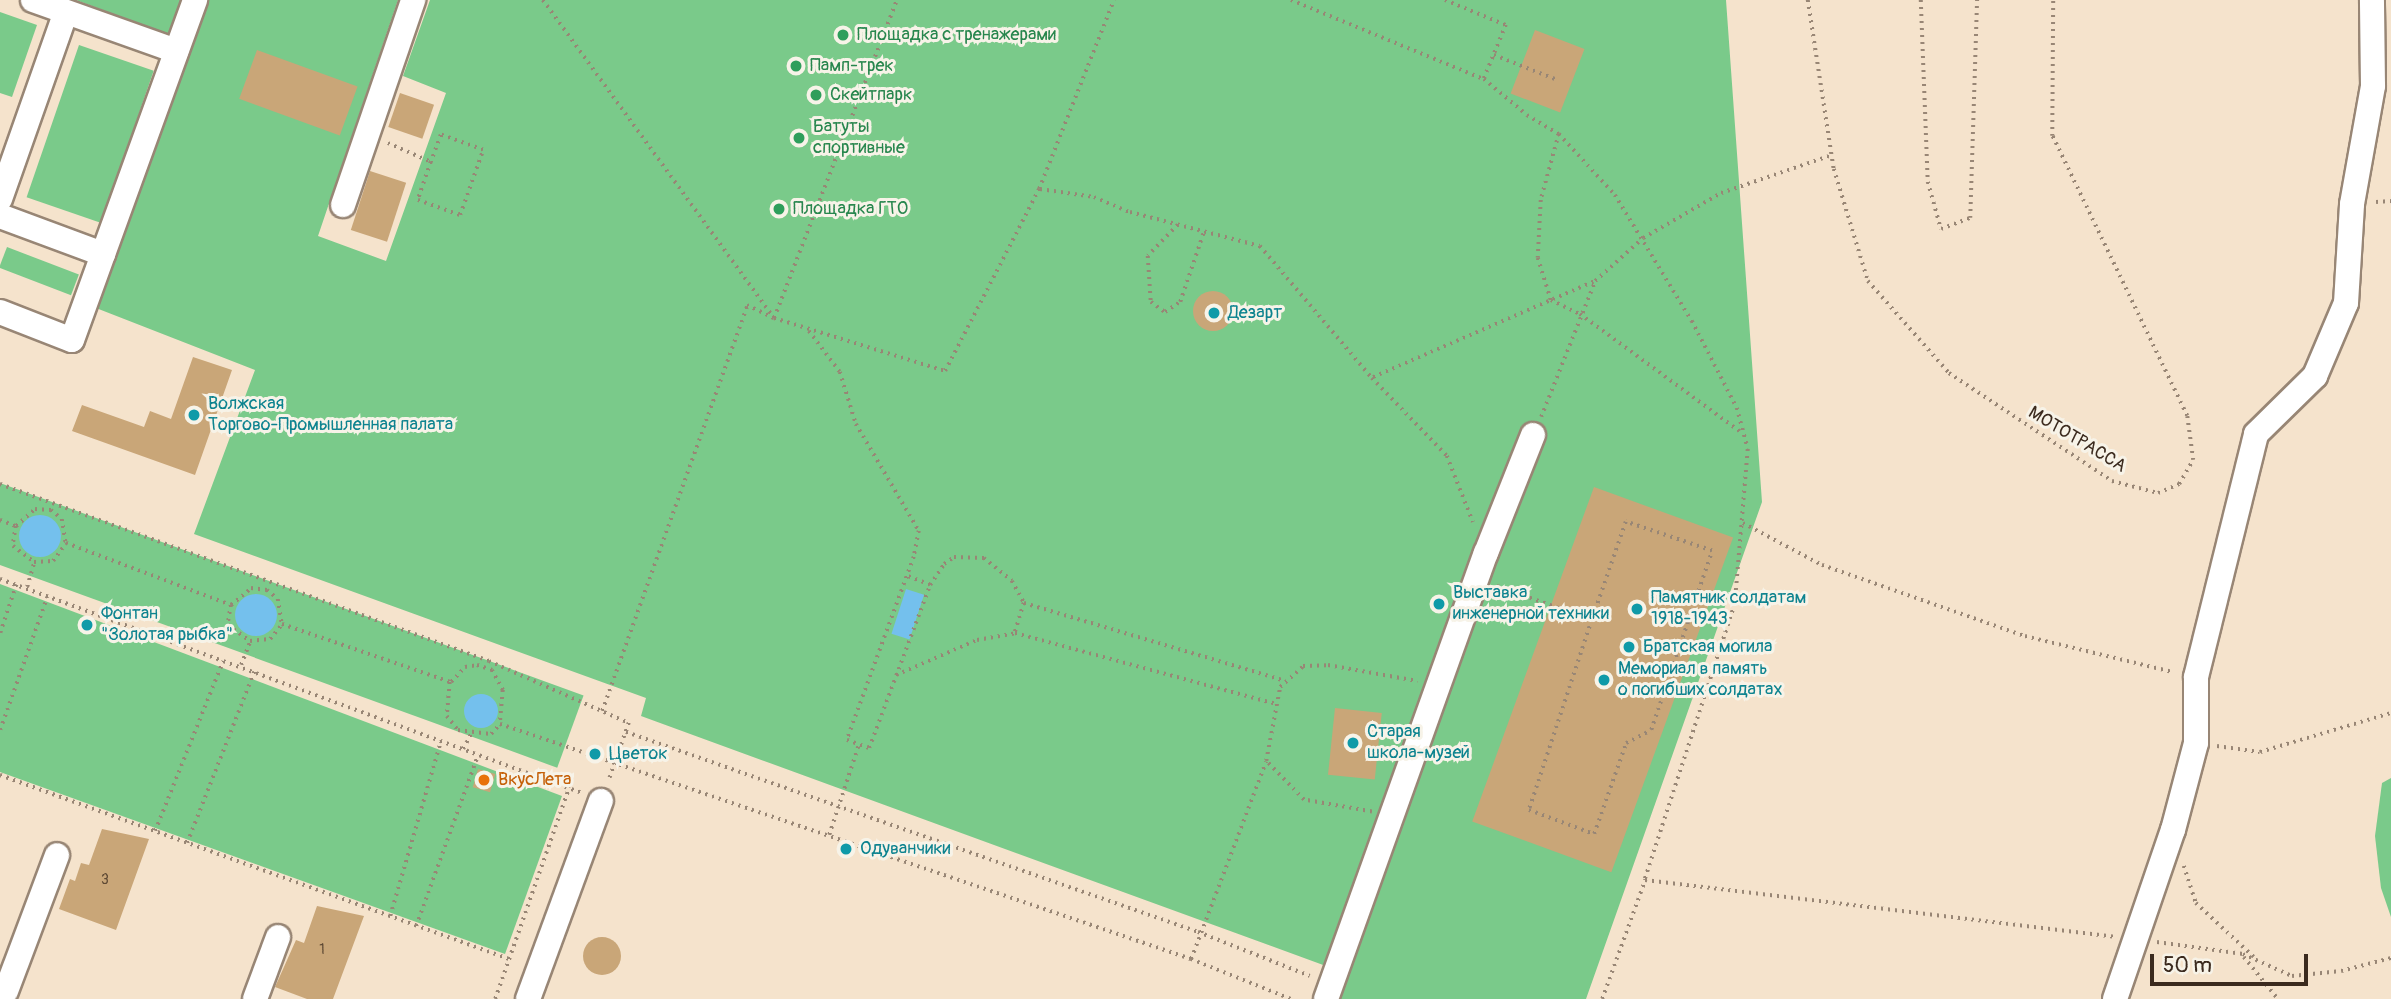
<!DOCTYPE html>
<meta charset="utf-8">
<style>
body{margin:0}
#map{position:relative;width:2391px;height:999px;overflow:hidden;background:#f5e3cc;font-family:Pangolin,sans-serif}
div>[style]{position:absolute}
.green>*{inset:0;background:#7aca8a;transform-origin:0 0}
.water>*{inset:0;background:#74c0ed;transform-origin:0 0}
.round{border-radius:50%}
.building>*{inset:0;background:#c9a678;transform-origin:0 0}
.path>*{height:3.5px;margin-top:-1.75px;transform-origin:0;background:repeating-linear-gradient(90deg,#988675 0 2px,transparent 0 7px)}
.roads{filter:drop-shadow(2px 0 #988675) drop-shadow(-2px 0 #988675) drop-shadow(0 2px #988675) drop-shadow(0 -2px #988675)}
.minor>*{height:24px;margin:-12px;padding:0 12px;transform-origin:12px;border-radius:12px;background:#fff}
.dots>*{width:19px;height:19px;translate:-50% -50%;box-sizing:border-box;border:4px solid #f7f3e8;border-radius:50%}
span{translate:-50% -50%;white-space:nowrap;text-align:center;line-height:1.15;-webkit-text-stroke:6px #f7f3e8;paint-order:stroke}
.number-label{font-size:14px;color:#5e4934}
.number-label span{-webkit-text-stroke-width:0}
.leisure-label{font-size:18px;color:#27864d}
.left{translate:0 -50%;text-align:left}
.culture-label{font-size:18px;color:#0d838f}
.street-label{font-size:18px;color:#3b2a1e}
.food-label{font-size:18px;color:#c56008}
.scale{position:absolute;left:2150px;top:954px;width:158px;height:32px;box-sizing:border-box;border:4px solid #3b2a1e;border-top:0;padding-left:9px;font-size:21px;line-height:24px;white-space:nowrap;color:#3b2a1e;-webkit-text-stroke:5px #f7f3e8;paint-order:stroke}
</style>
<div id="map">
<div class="green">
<i style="clip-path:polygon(76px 0,182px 0,169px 35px)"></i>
<i style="clip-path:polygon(209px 0,398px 0,318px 236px,386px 261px,446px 93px,403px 76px,430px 0,1726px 0,1762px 502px,1586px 999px,1336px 999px,1345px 973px,641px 716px,646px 698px,194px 534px,255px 370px,96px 308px)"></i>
<i style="clip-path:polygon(0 12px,37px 25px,12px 97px,0 93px)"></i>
<i style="left:79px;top:45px;width:79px;height:161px;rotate:19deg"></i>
<i style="left:7px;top:247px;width:77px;height:22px;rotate:21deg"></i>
<i style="left:0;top:483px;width:621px;height:77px;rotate:20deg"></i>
<i style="clip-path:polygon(0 584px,562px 796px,505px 954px,0 772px)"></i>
<i style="clip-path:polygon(2391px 778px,2391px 917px,2381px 888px,2375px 836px,2382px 783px)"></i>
</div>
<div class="water">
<i class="round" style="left:19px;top:515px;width:42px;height:42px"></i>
<i style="left:906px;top:589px;width:19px;height:47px;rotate:18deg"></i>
<i class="round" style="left:235px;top:594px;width:42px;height:42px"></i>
<i class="round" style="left:464px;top:694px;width:34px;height:34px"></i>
</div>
<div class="building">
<i style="left:1535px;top:30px;width:53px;height:68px;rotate:21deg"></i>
<i style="left:257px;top:50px;width:107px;height:52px;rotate:20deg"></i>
<i style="left:400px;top:93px;width:36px;height:36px;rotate:19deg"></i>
<i style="left:370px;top:171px;width:38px;height:62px;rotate:18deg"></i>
<i class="round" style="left:1193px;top:291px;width:40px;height:40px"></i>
<i style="clip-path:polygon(193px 357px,232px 370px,195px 475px,72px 431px,82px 405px,144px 427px,150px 411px,171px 419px)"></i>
<i style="left:1594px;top:487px;width:148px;height:356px;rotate:20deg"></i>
<i style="left:1335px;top:708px;width:47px;height:67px;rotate:6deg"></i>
<i style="left:478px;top:769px;width:18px;height:19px;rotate:16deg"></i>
<i style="clip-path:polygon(102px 829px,149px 839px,116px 930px,59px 909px,70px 879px,75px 881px,81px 863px,89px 865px)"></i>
<i style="clip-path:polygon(317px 906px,364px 916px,333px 999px,307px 999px,275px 987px,296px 940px,304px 943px)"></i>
<i class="round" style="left:583px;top:937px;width:38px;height:38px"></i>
</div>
<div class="path">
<i style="left:543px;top:0;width:393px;rotate:54deg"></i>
<i style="left:774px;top:318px;width:179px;rotate:17.2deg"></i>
<i style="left:945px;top:371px;width:205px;rotate:-62.7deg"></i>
<i style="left:1039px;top:189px;width:203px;rotate:-68.4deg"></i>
<i style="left:1291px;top:0;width:209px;rotate:22.3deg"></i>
<i style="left:1484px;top:79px;width:56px;rotate:39.9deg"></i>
<i style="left:1527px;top:115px;width:37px;rotate:31deg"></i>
<i style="left:1559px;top:134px;width:83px;rotate:47.4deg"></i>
<i style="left:1615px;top:195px;width:148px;rotate:58.6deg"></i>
<i style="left:1692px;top:321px;width:98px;rotate:62.7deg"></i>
<i style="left:1737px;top:408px;width:42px;rotate:75deg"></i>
<i style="left:1748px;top:449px;width:156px;rotate:94.8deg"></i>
<i style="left:1735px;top:604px;width:290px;rotate:108.1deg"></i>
<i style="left:1445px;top:0;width:66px;rotate:22.3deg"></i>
<i style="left:1506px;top:25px;width:58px;rotate:112.2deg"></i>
<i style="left:1808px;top:0;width:171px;rotate:81.3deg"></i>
<i style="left:1834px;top:169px;width:117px;rotate:73.1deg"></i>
<i style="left:1868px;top:281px;width:123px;rotate:48.6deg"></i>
<i style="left:1949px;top:373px;width:196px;rotate:33.5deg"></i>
<i style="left:2112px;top:481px;width:48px;rotate:14.6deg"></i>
<i style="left:2158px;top:493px;width:23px;rotate:-23deg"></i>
<i style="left:2179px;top:484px;width:28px;rotate:-60deg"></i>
<i style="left:2193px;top:460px;width:44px;rotate:-97.8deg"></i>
<i style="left:2187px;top:416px;width:311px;rotate:-115.7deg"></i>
<i style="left:2052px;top:136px;width:136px;rotate:-89.6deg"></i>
<i style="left:1921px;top:0;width:182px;rotate:87.8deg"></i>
<i style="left:1928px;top:182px;width:49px;rotate:74.5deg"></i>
<i style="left:1941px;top:229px;width:31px;rotate:-21deg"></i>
<i style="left:1970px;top:218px;width:218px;rotate:-88.2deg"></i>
<i style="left:1494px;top:55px;width:66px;rotate:21.5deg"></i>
<i style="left:1559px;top:134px;width:68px;rotate:105.3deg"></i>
<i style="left:1541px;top:200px;width:58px;rotate:93deg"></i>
<i style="left:1538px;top:258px;width:44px;rotate:72.8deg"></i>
<i style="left:1551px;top:300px;width:32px;rotate:26deg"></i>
<i style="left:1580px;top:314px;width:201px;rotate:36.3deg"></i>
<i style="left:388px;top:143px;width:47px;rotate:23.8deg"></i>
<i style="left:431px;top:162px;width:40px;rotate:108.9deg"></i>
<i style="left:418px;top:200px;width:45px;rotate:19.7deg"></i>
<i style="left:460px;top:215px;width:69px;rotate:-70.5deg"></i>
<i style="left:483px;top:150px;width:45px;rotate:-160.3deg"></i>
<i style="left:441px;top:135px;width:29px;rotate:110deg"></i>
<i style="left:1040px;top:189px;width:55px;rotate:8.4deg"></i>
<i style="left:1094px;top:197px;width:39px;rotate:23deg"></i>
<i style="left:1130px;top:212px;width:134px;rotate:14.7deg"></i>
<i style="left:1260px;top:246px;width:173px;rotate:49.7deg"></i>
<i style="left:1372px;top:378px;width:108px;rotate:46.1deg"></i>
<i style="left:1447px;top:456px;width:71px;rotate:68.5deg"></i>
<i style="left:2376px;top:202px;width:15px;rotate:-4deg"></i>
<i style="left:1178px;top:225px;width:43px;rotate:134.1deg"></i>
<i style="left:1148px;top:256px;width:46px;rotate:86.3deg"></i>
<i style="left:1151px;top:302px;width:17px;rotate:36deg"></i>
<i style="left:1165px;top:312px;width:18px;rotate:-34deg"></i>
<i style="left:1180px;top:302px;width:75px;rotate:-71.3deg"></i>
<i style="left:809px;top:331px;width:51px;rotate:52.9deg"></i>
<i style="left:840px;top:372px;width:54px;rotate:72.9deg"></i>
<i style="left:856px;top:424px;width:124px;rotate:59.5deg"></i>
<i style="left:919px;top:531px;width:26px;rotate:101deg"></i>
<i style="left:914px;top:557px;width:195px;rotate:110.1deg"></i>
<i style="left:847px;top:740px;width:23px;rotate:20deg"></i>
<i style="left:869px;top:748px;width:174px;rotate:-69.5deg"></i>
<i style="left:930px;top:585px;width:25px;rotate:-159deg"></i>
<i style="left:1373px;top:377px;width:240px;rotate:-23.4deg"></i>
<i style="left:1541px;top:417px;width:146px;rotate:-68.3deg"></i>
<i style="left:1595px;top:281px;width:64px;rotate:-41.9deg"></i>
<i style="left:1643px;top:238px;width:90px;rotate:-30deg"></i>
<i style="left:1721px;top:193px;width:117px;rotate:-18.9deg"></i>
<i style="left:0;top:484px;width:520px;rotate:19.9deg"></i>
<i style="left:489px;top:661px;width:153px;rotate:23.9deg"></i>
<i style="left:629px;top:723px;width:60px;rotate:109.3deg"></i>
<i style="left:0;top:520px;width:17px;rotate:21deg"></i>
<i style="left:16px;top:526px;width:20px;rotate:99deg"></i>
<i style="left:13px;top:546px;width:26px;rotate:37deg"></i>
<i style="left:34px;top:562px;width:19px;rotate:-3deg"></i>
<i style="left:53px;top:561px;width:22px;rotate:-54deg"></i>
<i style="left:66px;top:543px;width:176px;rotate:20.6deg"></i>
<i style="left:231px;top:605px;width:20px;rotate:99deg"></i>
<i style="left:228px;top:625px;width:27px;rotate:36deg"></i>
<i style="left:250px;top:641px;width:20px;rotate:-6deg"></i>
<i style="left:270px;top:639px;width:19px;rotate:-51deg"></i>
<i style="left:282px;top:624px;width:178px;rotate:19deg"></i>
<i style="left:450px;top:682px;width:34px;rotate:95deg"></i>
<i style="left:447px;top:716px;width:18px;rotate:52deg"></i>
<i style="left:458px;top:730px;width:33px;rotate:7deg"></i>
<i style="left:491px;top:734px;width:13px;rotate:-48deg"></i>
<i style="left:500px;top:724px;width:730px;rotate:18.78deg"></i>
<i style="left:1191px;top:959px;width:108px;rotate:21.8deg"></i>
<i style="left:1743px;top:523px;width:89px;rotate:28deg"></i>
<i style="left:1822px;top:565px;width:215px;rotate:19.3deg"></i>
<i style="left:2025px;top:636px;width:152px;rotate:13.7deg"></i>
<i style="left:16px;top:526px;width:25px;rotate:-42deg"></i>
<i style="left:35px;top:509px;width:16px;rotate:4deg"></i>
<i style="left:51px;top:510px;width:14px;rotate:39deg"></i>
<i style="left:62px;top:519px;width:24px;rotate:81deg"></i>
<i style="left:0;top:579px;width:620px;rotate:20.19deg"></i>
<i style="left:930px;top:585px;width:25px;rotate:-56deg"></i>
<i style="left:944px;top:564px;width:12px;rotate:-35deg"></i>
<i style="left:954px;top:557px;width:30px;rotate:2deg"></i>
<i style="left:984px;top:558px;width:36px;rotate:39deg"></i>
<i style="left:1012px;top:581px;width:25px;rotate:61deg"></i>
<i style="left:1024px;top:603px;width:31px;rotate:107deg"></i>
<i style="left:1015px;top:633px;width:271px;rotate:15.2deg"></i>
<i style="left:1497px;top:586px;width:101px;rotate:19.7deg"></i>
<i style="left:1592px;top:620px;width:200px;rotate:108.3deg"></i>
<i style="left:1529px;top:810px;width:69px;rotate:20.3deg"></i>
<i style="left:1594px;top:834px;width:96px;rotate:-70.6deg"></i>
<i style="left:1626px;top:743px;width:28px;rotate:-27deg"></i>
<i style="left:1651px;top:730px;width:189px;rotate:-71.2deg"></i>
<i style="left:1712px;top:551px;width:91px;rotate:-161.4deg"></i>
<i style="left:1626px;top:522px;width:104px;rotate:109.1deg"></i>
<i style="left:27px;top:587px;width:26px;rotate:-74deg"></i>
<i style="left:1024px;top:603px;width:273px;rotate:16.6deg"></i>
<i style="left:231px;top:605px;width:26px;rotate:-40deg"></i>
<i style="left:251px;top:588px;width:16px;rotate:7deg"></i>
<i style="left:267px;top:590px;width:14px;rotate:39deg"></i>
<i style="left:278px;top:599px;width:25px;rotate:81deg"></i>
<i style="left:0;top:633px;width:51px;rotate:-71.6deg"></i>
<i style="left:241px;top:665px;width:26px;rotate:-69deg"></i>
<i style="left:896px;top:675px;width:88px;rotate:-23.4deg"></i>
<i style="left:977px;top:640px;width:39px;rotate:-10deg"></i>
<i style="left:451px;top:682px;width:21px;rotate:-47deg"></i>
<i style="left:465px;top:667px;width:12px;rotate:-9deg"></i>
<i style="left:477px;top:665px;width:16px;rotate:18deg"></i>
<i style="left:492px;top:670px;width:23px;rotate:61deg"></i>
<i style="left:503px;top:690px;width:34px;rotate:95deg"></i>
<i style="left:602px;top:711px;width:431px;rotate:-70.3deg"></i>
<i style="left:747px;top:305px;width:30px;rotate:26deg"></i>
<i style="left:774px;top:318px;width:341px;rotate:-68.9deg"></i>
<i style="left:0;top:730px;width:141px;rotate:-70.5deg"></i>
<i style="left:626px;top:732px;width:606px;rotate:19.27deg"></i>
<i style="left:1198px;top:932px;width:120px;rotate:21.4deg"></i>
<i style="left:2217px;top:746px;width:43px;rotate:7.9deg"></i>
<i style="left:2260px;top:752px;width:137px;rotate:-16.6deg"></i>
<i style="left:463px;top:749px;width:17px;rotate:-62deg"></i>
<i style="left:0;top:775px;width:541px;rotate:19.87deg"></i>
<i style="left:1372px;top:812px;width:69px;rotate:-170deg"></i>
<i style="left:1304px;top:800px;width:54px;rotate:-134.3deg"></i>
<i style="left:1266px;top:761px;width:75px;rotate:-79.3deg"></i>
<i style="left:1280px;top:687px;width:31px;rotate:-42deg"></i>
<i style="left:1303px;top:666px;width:25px;rotate:-2deg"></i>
<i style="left:1328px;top:665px;width:91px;rotate:10.1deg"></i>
<i style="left:155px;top:831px;width:183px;rotate:-68.2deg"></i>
<i style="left:829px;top:835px;width:96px;rotate:-71.8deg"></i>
<i style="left:187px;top:843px;width:184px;rotate:-68.6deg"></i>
<i style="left:2184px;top:866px;width:39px;rotate:72deg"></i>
<i style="left:2196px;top:903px;width:79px;rotate:43deg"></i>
<i style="left:390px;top:916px;width:182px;rotate:-73.8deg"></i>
<i style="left:416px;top:926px;width:182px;rotate:-70.1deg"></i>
<i style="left:2157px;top:942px;width:87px;rotate:7.9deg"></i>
<i style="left:2243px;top:954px;width:54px;rotate:24.2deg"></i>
<i style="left:2292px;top:976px;width:49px;rotate:-5.8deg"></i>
<i style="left:2341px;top:971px;width:52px;rotate:-14.6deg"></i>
<i style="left:2244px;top:957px;width:54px;rotate:51deg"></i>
<i style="left:1191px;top:959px;width:211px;rotate:-69.2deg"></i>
<i style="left:495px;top:999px;width:224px;rotate:-70.7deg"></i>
<i style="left:1602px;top:999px;width:127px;rotate:-70.1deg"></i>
<i style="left:1645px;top:880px;width:473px;rotate:6.9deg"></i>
</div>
<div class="roads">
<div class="minor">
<i style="left:33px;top:0;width:152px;rotate:19.6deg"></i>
<i style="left:0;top:199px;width:198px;rotate:-70.6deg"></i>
<i style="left:343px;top:205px;width:217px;rotate:-71.1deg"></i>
<i style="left:0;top:216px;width:110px;rotate:20.3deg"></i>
<i style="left:0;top:312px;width:77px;rotate:21.3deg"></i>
<i style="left:72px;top:340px;width:362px;rotate:-70.1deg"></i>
<i style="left:6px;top:991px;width:145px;rotate:-69.4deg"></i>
<i style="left:255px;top:999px;width:66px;rotate:-69.6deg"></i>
<i style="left:528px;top:999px;width:211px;rotate:-69.8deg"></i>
<i style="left:1326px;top:999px;width:474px;rotate:-70.3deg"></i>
<i style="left:1486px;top:553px;width:127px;rotate:-68.3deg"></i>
<i style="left:2115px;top:999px;width:179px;rotate:-71.1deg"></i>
<i style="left:2173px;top:830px;width:90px;rotate:-75.2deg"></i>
<i style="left:2196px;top:743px;width:66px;rotate:-90deg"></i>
<i style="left:2196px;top:677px;width:250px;rotate:-76.1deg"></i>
<i style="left:2256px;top:434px;width:83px;rotate:-44.5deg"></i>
<i style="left:2315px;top:376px;width:79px;rotate:-67deg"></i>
<i style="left:2346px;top:303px;width:99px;rotate:-86.5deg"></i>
<i style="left:2352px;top:204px;width:120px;rotate:-79.9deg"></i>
<i style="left:2373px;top:86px;width:86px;rotate:-90.7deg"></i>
</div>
</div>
<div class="dots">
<i style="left:843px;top:35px;background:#2e9e5b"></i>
<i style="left:796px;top:66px;background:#2e9e5b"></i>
<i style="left:816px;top:95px;background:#2e9e5b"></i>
<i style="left:799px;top:138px;background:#2e9e5b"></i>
<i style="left:779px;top:209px;background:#2e9e5b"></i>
<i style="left:1214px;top:313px;background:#0f9aa8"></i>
<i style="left:194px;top:415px;background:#0f9aa8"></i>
<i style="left:1439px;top:604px;background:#0f9aa8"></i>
<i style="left:1637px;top:609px;background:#0f9aa8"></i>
<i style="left:87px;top:625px;background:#0f9aa8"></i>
<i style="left:1629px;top:647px;background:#0f9aa8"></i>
<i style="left:1604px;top:680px;background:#0f9aa8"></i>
<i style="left:1353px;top:743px;background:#0f9aa8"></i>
<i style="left:595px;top:754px;background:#0f9aa8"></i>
<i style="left:484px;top:780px;background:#e8710a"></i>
<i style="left:846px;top:849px;background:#0f9aa8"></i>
</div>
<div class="number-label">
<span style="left:105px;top:880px">3</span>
<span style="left:322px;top:950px">1</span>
</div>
<div class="leisure-label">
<span class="left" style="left:857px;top:35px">Площадка с тренажерами</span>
<span class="left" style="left:810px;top:66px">Памп-трек</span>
<span class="left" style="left:830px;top:95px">Скейтпарк</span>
<span class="left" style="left:813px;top:138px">Батуты<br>спортивные</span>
<span class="left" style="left:793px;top:209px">Площадка ГТО</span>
</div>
<div class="culture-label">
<span class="left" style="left:1228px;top:313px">Дезарт</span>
<span class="left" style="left:208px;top:415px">Волжская<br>Торгово-Промышленная палата</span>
<span class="left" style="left:1453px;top:604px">Выставка<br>инженерной техники</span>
<span class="left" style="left:1651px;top:609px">Памятник солдатам<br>1918-1943</span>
<span class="left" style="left:101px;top:625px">Фонтан<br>"Золотая рыбка"</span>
<span class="left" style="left:1643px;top:647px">Братская могила</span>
<span class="left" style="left:1618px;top:680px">Мемориал в память<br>о погибших солдатах</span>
<span class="left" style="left:1367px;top:743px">Старая<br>школа-музей</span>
<span class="left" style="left:609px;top:754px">Цветок</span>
<span class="left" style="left:860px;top:849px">Одуванчики</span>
</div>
<div class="street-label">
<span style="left:2077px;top:440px;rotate:31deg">МОТОТРАССА</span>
</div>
<div class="food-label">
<span class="left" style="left:498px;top:780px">ВкусЛета</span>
</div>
<div class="scale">50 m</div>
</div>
